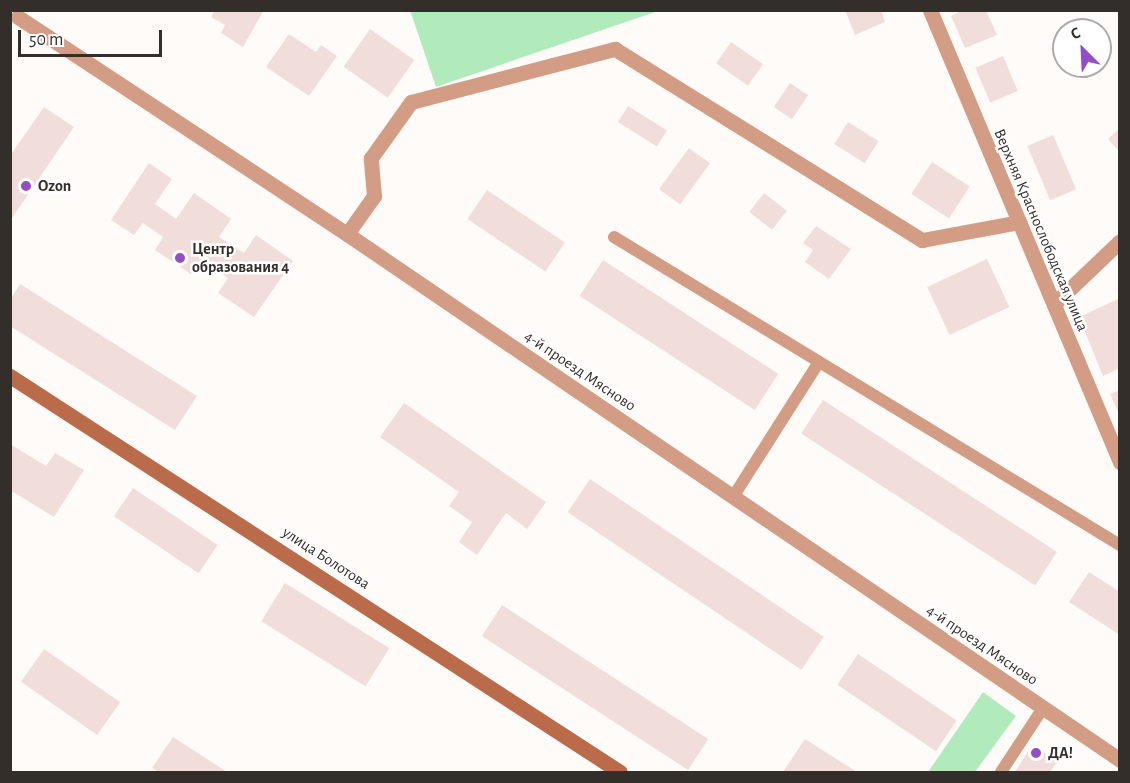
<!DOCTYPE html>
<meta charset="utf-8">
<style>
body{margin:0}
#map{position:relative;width:1130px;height:783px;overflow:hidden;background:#fefbf9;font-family:"Alegreya Sans",sans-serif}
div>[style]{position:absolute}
.green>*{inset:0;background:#b1ebbc}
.building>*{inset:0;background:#f1deda;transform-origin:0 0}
.lane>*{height:12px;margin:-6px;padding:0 6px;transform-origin:6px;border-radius:6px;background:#d39c85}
.street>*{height:15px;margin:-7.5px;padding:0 7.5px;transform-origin:7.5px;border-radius:7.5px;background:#d39c85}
.secondary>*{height:15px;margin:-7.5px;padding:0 7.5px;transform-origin:7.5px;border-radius:7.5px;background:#ba6b4a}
.dots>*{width:16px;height:16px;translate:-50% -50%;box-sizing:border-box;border:3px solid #fff;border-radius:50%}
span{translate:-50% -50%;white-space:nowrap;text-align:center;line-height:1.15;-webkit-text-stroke:5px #fff;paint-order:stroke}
.poi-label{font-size:16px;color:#342e2a;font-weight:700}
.left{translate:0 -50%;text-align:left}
.street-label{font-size:16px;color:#342e2a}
.frame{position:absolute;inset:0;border:12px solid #342e2a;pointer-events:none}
.north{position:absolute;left:1052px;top:18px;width:60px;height:60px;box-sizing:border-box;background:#fff;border:2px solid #aeabaa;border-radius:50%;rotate:336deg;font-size:16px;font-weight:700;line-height:24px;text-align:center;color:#342e2a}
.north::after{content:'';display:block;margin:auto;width:21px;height:27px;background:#924ec2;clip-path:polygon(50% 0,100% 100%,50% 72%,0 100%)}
.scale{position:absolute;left:18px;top:30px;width:144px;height:27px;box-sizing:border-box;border:3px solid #342e2a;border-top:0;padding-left:8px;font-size:18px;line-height:21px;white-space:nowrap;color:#342e2a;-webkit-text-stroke:4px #fff;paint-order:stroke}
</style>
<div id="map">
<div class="green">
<i style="clip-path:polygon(410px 10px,658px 10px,658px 11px,436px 87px)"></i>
<i style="clip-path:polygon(983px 692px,1016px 716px,975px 772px,928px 772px)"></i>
</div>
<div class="building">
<i style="clip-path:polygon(215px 10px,264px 10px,243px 47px,221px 33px,225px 25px,211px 17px)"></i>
<i style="clip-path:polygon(845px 10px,881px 10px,885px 22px,855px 35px)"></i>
<i style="clip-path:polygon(963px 10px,986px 10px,997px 35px,965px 48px,951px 16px)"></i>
<i style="left:370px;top:29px;width:54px;height:46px;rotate:35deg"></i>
<i style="clip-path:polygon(289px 34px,316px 52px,321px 45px,337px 56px,309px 96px,266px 67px)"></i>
<i style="left:731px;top:42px;width:39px;height:26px;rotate:35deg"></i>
<i style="left:1003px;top:56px;width:38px;height:30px;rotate:67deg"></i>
<i style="left:790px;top:83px;width:22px;height:29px;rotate:34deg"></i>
<i style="left:628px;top:106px;width:46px;height:19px;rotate:32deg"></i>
<i style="clip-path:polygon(44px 107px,74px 127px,10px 221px,10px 156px)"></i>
<i style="left:848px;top:122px;width:36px;height:26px;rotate:32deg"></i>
<i style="clip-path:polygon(1120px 128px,1120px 152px,1108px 139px)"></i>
<i style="left:1053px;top:135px;width:59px;height:28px;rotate:67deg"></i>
<i style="left:689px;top:148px;width:26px;height:51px;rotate:36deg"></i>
<i style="left:932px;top:162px;width:45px;height:38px;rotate:33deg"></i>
<i style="clip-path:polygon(149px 163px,172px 179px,155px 204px,176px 219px,194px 193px,231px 219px,219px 237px,244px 253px,256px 235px,293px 261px,254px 317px,218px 293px,228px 278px,201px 260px,191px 274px,155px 250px,163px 237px,143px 223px,134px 235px,111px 220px)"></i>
<i style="left:487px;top:190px;width:94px;height:35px;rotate:34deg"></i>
<i style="left:764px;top:193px;width:29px;height:24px;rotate:38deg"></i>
<i style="clip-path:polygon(816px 226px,851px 249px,829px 279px,805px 262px,813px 250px,803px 243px)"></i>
<i style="left:987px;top:259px;width:53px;height:66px;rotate:65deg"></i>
<i style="left:603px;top:260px;width:209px;height:43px;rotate:33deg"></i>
<i style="clip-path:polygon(20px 284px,197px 396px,175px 430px,10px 326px,10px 300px)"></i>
<i style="clip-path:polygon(1118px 299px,1120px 368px,1103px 376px,1079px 317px)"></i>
<i style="clip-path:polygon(1120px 390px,1120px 416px,1110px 394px)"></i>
<i style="left:823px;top:400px;width:279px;height:40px;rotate:33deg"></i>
<i style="clip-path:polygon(404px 403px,546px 502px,527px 529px,506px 513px,477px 555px,459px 542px,472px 522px,449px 506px,459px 492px,380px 437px)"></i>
<i style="clip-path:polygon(10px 444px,46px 466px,55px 453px,84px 470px,54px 517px,10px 490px)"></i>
<i style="left:590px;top:479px;width:282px;height:40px;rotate:34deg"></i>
<i style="left:133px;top:488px;width:102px;height:34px;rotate:34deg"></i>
<i style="clip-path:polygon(1089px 572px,1120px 592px,1120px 635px,1069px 602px)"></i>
<i style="left:285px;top:583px;width:123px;height:45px;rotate:32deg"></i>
<i style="left:502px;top:605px;width:246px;height:37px;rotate:33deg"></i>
<i style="left:44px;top:649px;width:93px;height:40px;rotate:35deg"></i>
<i style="left:858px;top:654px;width:119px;height:37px;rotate:34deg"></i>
<i style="clip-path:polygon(173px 737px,227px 772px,159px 772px,152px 768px)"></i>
<i style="clip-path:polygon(805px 739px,857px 772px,783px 772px)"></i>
<i style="clip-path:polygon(1032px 745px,1058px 761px,1050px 772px,1015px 772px)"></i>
</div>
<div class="lane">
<i style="left:614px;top:237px;width:592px;rotate:31.33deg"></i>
<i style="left:733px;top:497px;width:160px;rotate:-57.5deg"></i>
<i style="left:1001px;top:772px;width:77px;rotate:-56.7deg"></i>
</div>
<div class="street">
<i style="left:930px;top:10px;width:491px;rotate:67.2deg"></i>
<i style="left:18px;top:17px;width:394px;rotate:33.4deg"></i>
<i style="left:347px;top:234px;width:935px;rotate:34.23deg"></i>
<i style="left:347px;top:234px;width:47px;rotate:-54.6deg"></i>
<i style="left:374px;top:196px;width:38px;rotate:-95deg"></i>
<i style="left:371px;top:158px;width:69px;rotate:-54.5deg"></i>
<i style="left:411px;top:102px;width:211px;rotate:-14.6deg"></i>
<i style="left:615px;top:49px;width:362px;rotate:31.9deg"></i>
<i style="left:922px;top:240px;width:99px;rotate:-10.5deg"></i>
<i style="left:1054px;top:304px;width:91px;rotate:-43.7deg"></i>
</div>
<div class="secondary">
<i style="left:10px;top:376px;width:727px;rotate:32.99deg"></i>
</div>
<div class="dots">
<i style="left:26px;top:186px;background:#924ec2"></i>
<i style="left:180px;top:258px;background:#924ec2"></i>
<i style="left:1036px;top:753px;background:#924ec2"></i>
</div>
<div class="poi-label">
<span class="left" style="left:38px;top:186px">Ozon</span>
<span class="left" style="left:192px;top:258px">Центр<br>образования 4</span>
<span class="left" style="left:1048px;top:753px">ДА!</span>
</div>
<div class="street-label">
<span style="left:1041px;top:230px;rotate:67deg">Верхняя Краснослободская улица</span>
<span style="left:580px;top:371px;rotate:34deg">4-й проезд Мясново</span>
<span style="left:326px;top:558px;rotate:33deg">улица Болотова</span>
<span style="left:982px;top:645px;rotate:34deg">4-й проезд Мясново</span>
</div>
<div class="frame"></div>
<div class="north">С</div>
<div class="scale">50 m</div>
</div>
